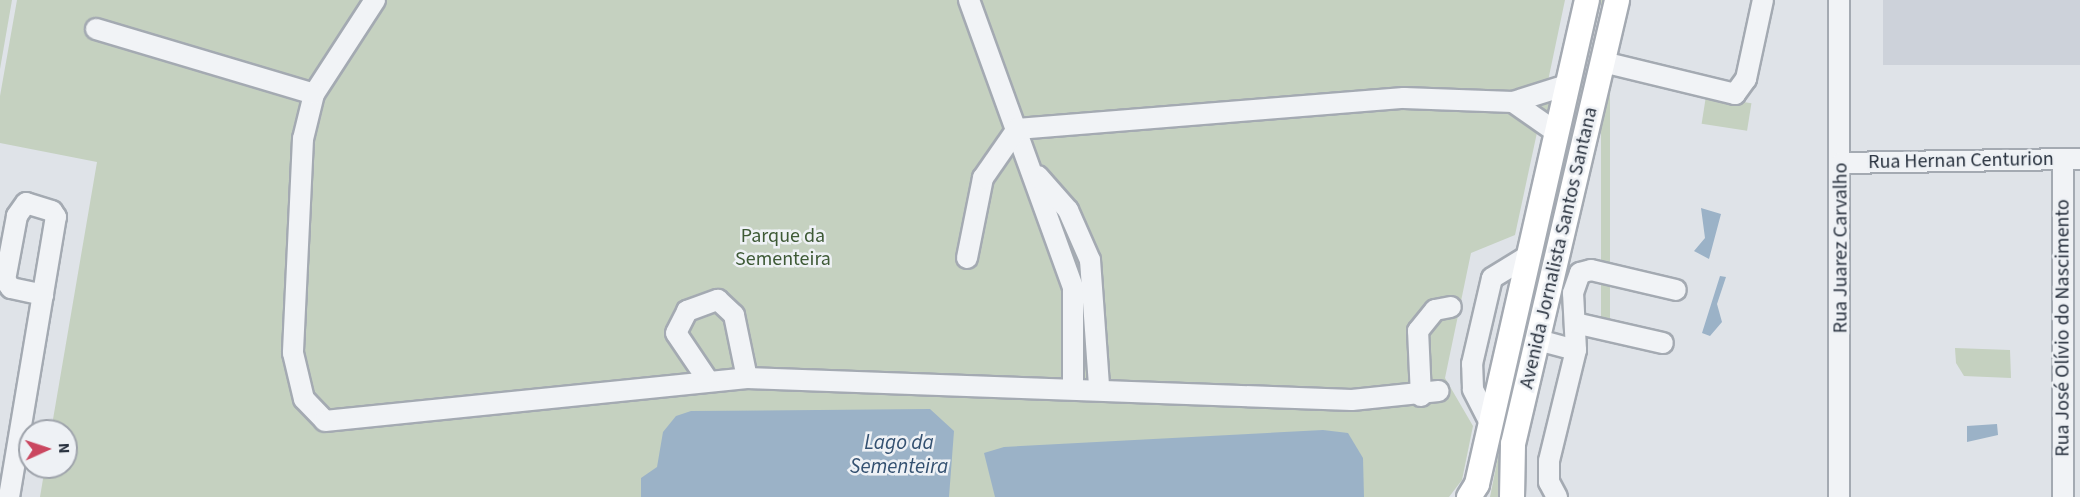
<!DOCTYPE html>
<meta charset="utf-8">
<style>
body{margin:0}
#map{position:relative;width:2080px;height:497px;overflow:hidden;background:#dfe3e8;font-family:"Source Sans 3",sans-serif}
div>[style]{position:absolute}
.built>*{inset:0;background:#cdd2da;transform-origin:0 0}
.green>*{inset:0;background:#c5d1c0;transform-origin:0 0}
.water>*{inset:0;background:#9bb2c7}
.roads{filter:drop-shadow(2px 0 #a4aab2) drop-shadow(-2px 0 #a4aab2) drop-shadow(0 2px #a4aab2) drop-shadow(0 -2px #a4aab2)}
.minor>*{height:20px;margin:-10px;padding:0 10px;transform-origin:10px;border-radius:10px;background:#f1f3f6}
.major>*{height:24px;margin:-12px;padding:0 12px;transform-origin:12px;border-radius:12px;background:#fff}
span{translate:-50% -50%;white-space:nowrap;text-align:center;line-height:1.15;-webkit-text-stroke:5px #eef1f5;paint-order:stroke}
.street-label{font-size:20px;color:#28313e}
.park-label{font-size:20px;color:#3e5a36}
.water-label{font-size:21px;color:#345171;font-style:italic}
.north{position:absolute;left:18px;top:419px;width:60px;height:60px;box-sizing:border-box;background:#eef1f5;border:2px solid #9fa4ac;border-radius:50%;rotate:87deg;font-size:16px;font-weight:700;line-height:24px;text-align:center;color:#28313e}
.north::after{content:'';display:block;margin:auto;width:21px;height:27px;background:#ca4760;clip-path:polygon(50% 0,100% 100%,50% 72%,0 100%)}
</style>
<div id="map">
<div class="built">
<i style="left:1883px;top:0;width:197px;height:65px"></i>
</div>
<div class="green">
<i style="clip-path:polygon(0 0,12px 0,0 69px)"></i>
<i style="clip-path:polygon(17px 0,1565px 0,1544px 100px,1557px 97px,1552px 121px,1541px 114px,1515px 235px,1471px 253px,1445px 378px,1473px 426px,1462px 480px,1449px 497px,40px 497px,45px 467px,66px 467px,66px 431px,51px 431px,97px 162px,0 143px,0 96px)"></i>
<i style="left:1601px;top:0;width:9px;height:318px"></i>
<i style="left:1706px;top:96px;width:46px;height:28px;rotate:9deg"></i>
<i style="clip-path:polygon(1521px 341px,1530px 344px,1509px 497px,1490px 497px)"></i>
<i style="clip-path:polygon(1955px 348px,2010px 350px,2011px 378px,1964px 376px,1956px 363px)"></i>
</div>
<div class="water">
<i style="clip-path:polygon(1701px 208px,1721px 214px,1709px 259px,1694px 251px,1705px 238px)"></i>
<i style="clip-path:polygon(1720px 276px,1726px 277px,1717px 304px,1722px 322px,1710px 336px,1702px 333px)"></i>
<i style="clip-path:polygon(930px 409px,954px 431px,949px 497px,641px 497px,641px 478px,657px 467px,663px 432px,676px 416px,691px 411px)"></i>
<i style="clip-path:polygon(1997px 424px,1998px 435px,1967px 442px,1967px 426px)"></i>
<i style="clip-path:polygon(1323px 430px,1348px 433px,1363px 458px,1364px 497px,995px 497px,984px 453px,1004px 447px)"></i>
</div>
<div class="roads">
<div class="minor">
<i style="left:375px;top:0;width:112px;rotate:123deg"></i>
<i style="left:314px;top:94px;width:46px;rotate:103.7deg"></i>
<i style="left:303px;top:139px;width:214px;rotate:92.7deg"></i>
<i style="left:293px;top:353px;width:47px;rotate:76.6deg"></i>
<i style="left:304px;top:399px;width:30px;rotate:46deg"></i>
<i style="left:325px;top:421px;width:424px;rotate:-5.8deg"></i>
<i style="left:747px;top:378px;width:605px;rotate:2.08deg"></i>
<i style="left:1352px;top:400px;width:87px;rotate:-5.9deg"></i>
<i style="left:969px;top:0;width:306px;rotate:70.1deg"></i>
<i style="left:1073px;top:288px;width:98px;rotate:90deg"></i>
<i style="left:1839px;top:0;width:497px;rotate:90deg"></i>
<i style="left:96px;top:29px;width:227px;rotate:16.6deg"></i>
<i style="left:1603px;top:62px;width:136px;rotate:13.6deg"></i>
<i style="left:1735px;top:94px;width:19px;rotate:-54deg"></i>
<i style="left:1746px;top:79px;width:81px;rotate:-77.9deg"></i>
<i style="left:1513px;top:102px;width:52px;rotate:34.9deg"></i>
<i style="left:1841px;top:163px;width:239px;rotate:-1deg"></i>
<i style="left:1038px;top:176px;width:45px;rotate:48.6deg"></i>
<i style="left:1068px;top:210px;width:55px;rotate:66.3deg"></i>
<i style="left:1090px;top:260px;width:127px;rotate:85.9deg"></i>
<i style="left:967px;top:258px;width:82px;rotate:-78.7deg"></i>
<i style="left:983px;top:178px;width:60px;rotate:-55.2deg"></i>
<i style="left:1017px;top:129px;width:388px;rotate:-4.6deg"></i>
<i style="left:1404px;top:98px;width:109px;rotate:2.1deg"></i>
<i style="left:1513px;top:102px;width:57px;rotate:-17.5deg"></i>
<i style="left:1575px;top:323px;width:90px;rotate:12.8deg"></i>
<i style="left:1538px;top:340px;width:39px;rotate:15deg"></i>
<i style="left:1576px;top:350px;width:114px;rotate:103.7deg"></i>
<i style="left:1549px;top:461px;width:21px;rotate:90deg"></i>
<i style="left:1549px;top:482px;width:17px;rotate:62deg"></i>
<i style="left:1576px;top:350px;width:57px;rotate:-93deg"></i>
<i style="left:1573px;top:293px;width:21px;rotate:-71deg"></i>
<i style="left:1580px;top:273px;width:11px;rotate:-15deg"></i>
<i style="left:1591px;top:270px;width:87px;rotate:13.2deg"></i>
<i style="left:707px;top:379px;width:55px;rotate:-124deg"></i>
<i style="left:676px;top:333px;width:25px;rotate:-63deg"></i>
<i style="left:687px;top:311px;width:33px;rotate:-20deg"></i>
<i style="left:718px;top:300px;width:22px;rotate:43deg"></i>
<i style="left:734px;top:315px;width:64px;rotate:78.3deg"></i>
<i style="left:1421px;top:396px;width:65px;rotate:-92.6deg"></i>
<i style="left:1418px;top:331px;width:27px;rotate:-51deg"></i>
<i style="left:1435px;top:310px;width:16px;rotate:-11deg"></i>
<i style="left:1490px;top:423px;width:38px;rotate:-117deg"></i>
<i style="left:1473px;top:389px;width:25px;rotate:-92deg"></i>
<i style="left:1472px;top:364px;width:88px;rotate:-76.9deg"></i>
<i style="left:1492px;top:278px;width:42px;rotate:-31.4deg"></i>
<i style="left:9px;top:497px;width:284px;rotate:-80.5deg"></i>
<i style="left:56px;top:217px;width:7px;rotate:-124deg"></i>
<i style="left:52px;top:211px;width:27px;rotate:-163deg"></i>
<i style="left:26px;top:203px;width:16px;rotate:125deg"></i>
<i style="left:17px;top:216px;width:65px;rotate:100.6deg"></i>
<i style="left:5px;top:280px;width:10px;rotate:53deg"></i>
<i style="left:11px;top:288px;width:33px;rotate:12deg"></i>
<i style="left:2063px;top:497px;width:338px;rotate:-90deg"></i>
</div>
<div class="major">
<i style="left:1469px;top:497px;width:15px;rotate:-58deg"></i>
<i style="left:1477px;top:484px;width:496px;rotate:-77.2deg"></i>
<i style="left:1512px;top:497px;width:53px;rotate:-88.9deg"></i>
<i style="left:1513px;top:444px;width:456px;rotate:-76.8deg"></i>
</div>
</div>
<div class="street-label">
<span style="left:1961px;top:161px;rotate:-1deg">Rua Hernan Centurion</span>
<span style="left:1559px;top:248px;rotate:-77deg">Avenida Jornalista Santos Santana</span>
<span style="left:1841px;top:248px;rotate:-90deg">Rua Juarez Carvalho</span>
<span style="left:2063px;top:328px;rotate:-90deg">Rua José Olívio do Nascimento</span>
</div>
<div class="park-label">
<span style="left:783px;top:248px">Parque da<br>Sementeira</span>
</div>
<div class="water-label">
<span style="left:899px;top:454px">Lago da<br>Sementeira</span>
</div>
<div class="north">N</div>
</div>
